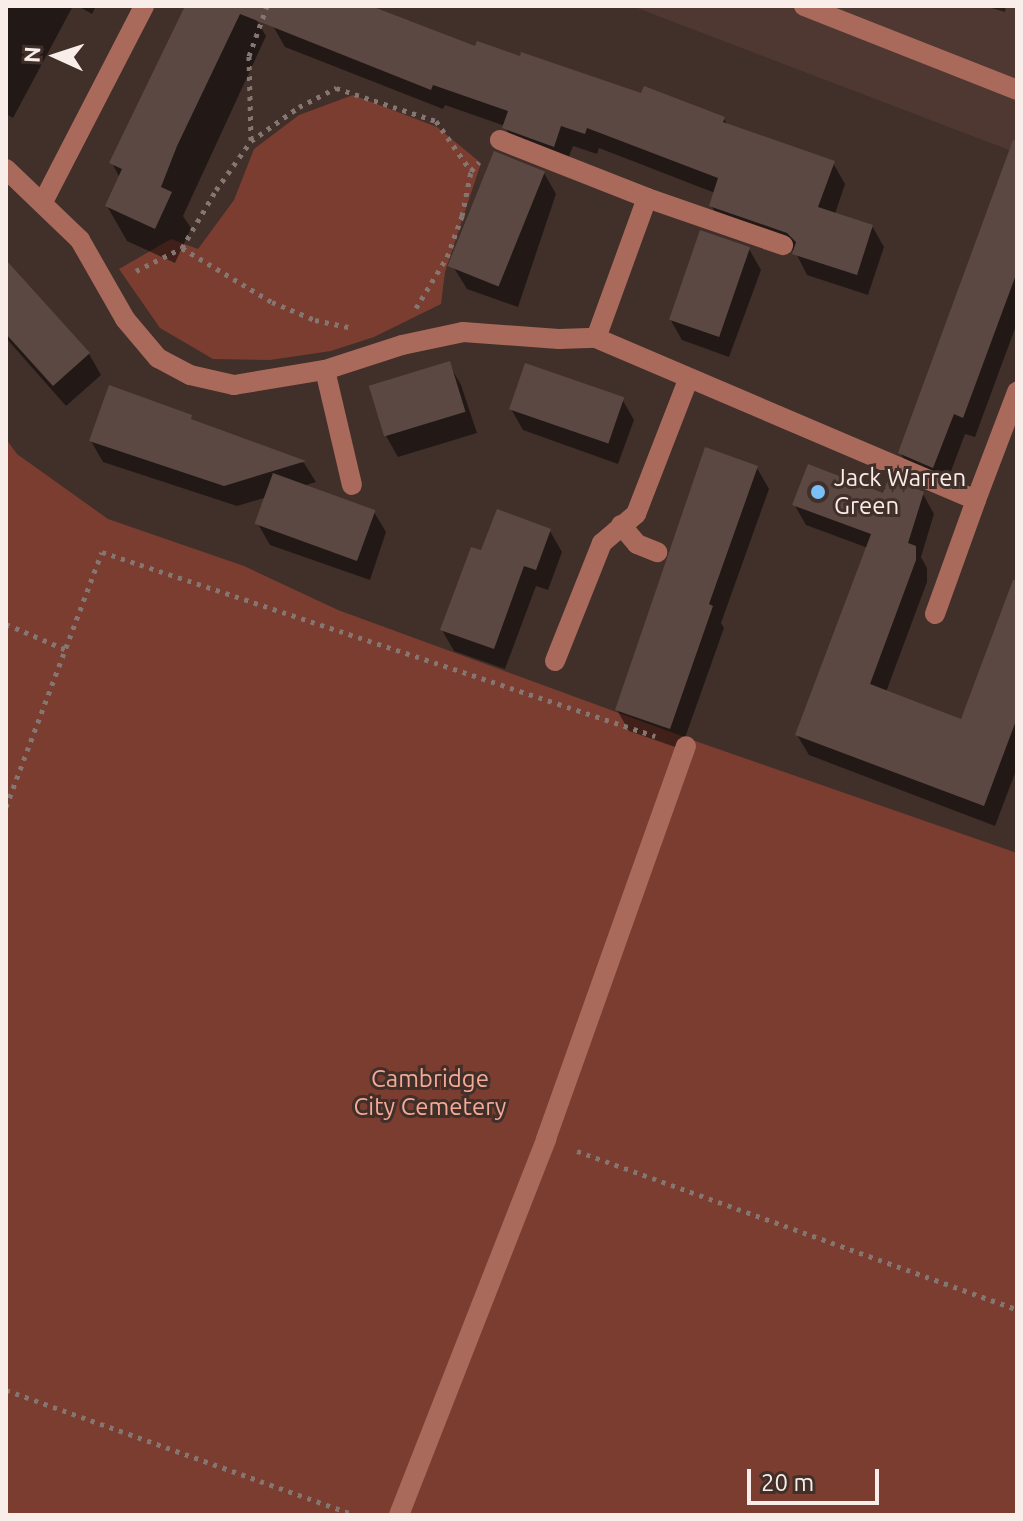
<!DOCTYPE html>
<style>
body{margin:0}
#map{position:relative;width:1023px;height:1521px;overflow:hidden;background:#412f2a;font-family:Ubuntu,sans-serif}
div>[style]{position:absolute}
.built>*{inset:0;background:#503832}
.green>*{inset:0;background:#7a3d2f}
.shadow>*{inset:0;background:#0007}
.building>*{inset:0;background:#5c4843;transform-origin:0 0}
.path>*{height:5px;margin-top:-2.5px;transform-origin:0;background:repeating-linear-gradient(90deg,#867671 0 4px,transparent 0 10px)}
.minor>*{height:20px;margin:-10px;padding:0 10px;transform-origin:10px;border-radius:10px;background:#a96a5b}
.dots>*{width:22px;height:22px;translate:-50% -50%;box-sizing:border-box;border:4px solid #412f2a;border-radius:50%}
span{translate:-50% -50%;white-space:nowrap;text-align:center;line-height:1.15;-webkit-text-stroke:6px #412f2a;paint-order:stroke}
.poi-label{font-size:24px;color:#f9ede9}
.left{translate:0 -50%;text-align:left}
.park-label{font-size:24px;color:#f6a997}
.frame{position:absolute;inset:0;border:8px solid #f9ede9;pointer-events:none}
.north{position:absolute;left:16px;top:16px;width:80px;height:80px;-webkit-text-stroke:6px #412f2a;paint-order:stroke;rotate:273deg;font-size:22px;font-weight:700;line-height:32px;text-align:center;color:#f9ede9}
.north::after{content:'';display:block;margin:auto;width:28px;height:36px;background:#f9ede9;clip-path:polygon(50% 0,100% 100%,50% 72%,0 100%)}
.scale{position:absolute;left:747px;top:1469px;width:132px;height:36px;box-sizing:border-box;border:4px solid #f9ede9;border-top:0;padding-left:10px;font-size:24px;line-height:28px;white-space:nowrap;color:#f9ede9;-webkit-text-stroke:6px #412f2a;paint-order:stroke}
</style>
<div id="map">
<div class="built">
<i style="clip-path:polygon(632px 6px,1017px 6px,1017px 153px)"></i>
</div>
<div class="green">
<i style="clip-path:polygon(353px 95px,437px 127px,481px 163px,445px 272px,441px 304px,374px 337px,331px 351px,270px 360px,213px 359px,160px 328px,119px 269px,171px 239px,198px 249px,234px 200px,254px 149px,299px 115px)"></i>
<i style="clip-path:polygon(6px 439px,17px 454px,108px 519px,244px 566px,338px 610px,698px 742px,1017px 853px,1017px 1515px,6px 1515px)"></i>
</div>
<div class="shadow">
<i style="clip-path:polygon(6px 6px,73px 6px,13px 118px,6px 114px)"></i>
<i style="clip-path:polygon(78px 6px,96px 6px,92px 14px)"></i>
<i style="clip-path:polygon(187px 6px,248px 6px,266px 36px,183px 216px,191px 228px,175px 263px,127px 241px,107px 206px,120px 178px,112px 163px)"></i>
<i style="clip-path:polygon(281px 6px,366px 6px,476px 49px,724px 119px,728px 126px,833px 163px,845px 184px,835px 214px,872px 226px,884px 247px,868px 295px,807px 275px,795px 251px,723px 226px,711px 205px,715px 193px,599px 148px,597px 154px,573px 146px,565px 167px,516px 148px,505px 126px,445px 105px,443px 109px,285px 47px,273px 26px)"></i>
<i style="clip-path:polygon(985px 6px,1006px 6px,1005px 12px)"></i>
<i style="clip-path:polygon(544px 173px,556px 194px,518px 307px,467px 289px,454px 268px)"></i>
<i style="clip-path:polygon(1017px 188px,1017px 323px,975px 437px,965px 434px,945px 487px,912px 473px,900px 452px)"></i>
<i style="clip-path:polygon(749px 249px,761px 270px,729px 357px,682px 340px,670px 319px)"></i>
<i style="clip-path:polygon(22px 280px,89px 354px,101px 375px,66px 406px,6px 338px,6px 295px)"></i>
<i style="clip-path:polygon(449px 364px,461px 385px,477px 433px,398px 457px,386px 436px)"></i>
<i style="clip-path:polygon(110px 388px,304px 463px,316px 482px,303px 486px,374px 512px,386px 532px,370px 580px,270px 545px,258px 524px,267px 497px,237px 506px,103px 462px,91px 441px)"></i>
<i style="clip-path:polygon(622px 399px,634px 420px,618px 464px,523px 430px,511px 409px)"></i>
<i style="clip-path:polygon(757px 468px,769px 489px,721px 623px,724px 628px,681px 749px,629px 731px,617px 710px)"></i>
<i style="clip-path:polygon(923px 494px,934px 514px,921px 557px,927px 568px,927px 582px,886px 692px,963px 721px,1017px 574px,1017px 768px,995px 826px,809px 755px,797px 735px,868px 548px,806px 525px,794px 504px)"></i>
<i style="clip-path:polygon(550px 531px,562px 552px,548px 590px,536px 586px,505px 669px,454px 651px,442px 630px)"></i>
</div>
<div class="building">
<i style="clip-path:polygon(185px 6px,371px 6px,475px 46px,477px 41px,520px 56px,521px 52px,641px 93px,644px 86px,725px 117px,723px 122px,835px 161px,818px 207px,873px 225px,857px 275px,792px 254px,796px 242px,787px 233px,709px 206px,718px 178px,587px 128px,585px 134px,561px 126px,554px 147px,502px 128px,508px 111px,433px 85px,431px 90px,240px 14px,177px 146px,161px 187px,172px 192px,155px 229px,105px 206px,122px 169px,109px 163px)"></i>
<i style="clip-path:polygon(1013px 140px,1017px 140px,1017px 272px,963px 418px,954px 414px,933px 468px,898px 453px)"></i>
<i style="left:494px;top:151px;width:55px;height:124px;rotate:22deg"></i>
<i style="left:700px;top:230px;width:53px;height:95px;rotate:19deg"></i>
<i style="clip-path:polygon(6px 260px,90px 353px,53px 386px,6px 334px)"></i>
<i style="left:450px;top:361px;width:53px;height:85px;rotate:73deg"></i>
<i style="left:525px;top:363px;width:105px;height:49px;rotate:19deg"></i>
<i style="clip-path:polygon(109px 385px,192px 415px,191px 419px,306px 461px,224px 486px,89px 441px)"></i>
<i style="clip-path:polygon(705px 447px,758px 466px,709px 604px,713px 606px,670px 729px,615px 710px)"></i>
<i style="clip-path:polygon(808px 464px,883px 493px,889px 477px,924px 492px,908px 543px,916px 546px,916px 560px,870px 684px,961px 719px,1013px 580px,1017px 580px,1017px 718px,984px 806px,795px 735px,871px 534px,792px 505px)"></i>
<i style="left:273px;top:473px;width:109px;height:54px;rotate:20deg"></i>
<i style="clip-path:polygon(497px 509px,551px 529px,536px 570px,524px 566px,494px 649px,440px 630px,471px 547px,481px 550px)"></i>
</div>
<div class="path">
<i style="left:251px;top:140px;width:84px;rotate:-91.4deg"></i>
<i style="left:249px;top:56px;width:53px;rotate:-70.2deg"></i>
<i style="left:182px;top:248px;width:105px;rotate:31deg"></i>
<i style="left:272px;top:302px;width:47px;rotate:22.7deg"></i>
<i style="left:315px;top:320px;width:35px;rotate:12deg"></i>
<i style="left:136px;top:271px;width:51px;rotate:-26.6deg"></i>
<i style="left:182px;top:248px;width:67px;rotate:-59.6deg"></i>
<i style="left:216px;top:190px;width:60px;rotate:-54.5deg"></i>
<i style="left:251px;top:141px;width:59px;rotate:-35.3deg"></i>
<i style="left:299px;top:107px;width:42px;rotate:-27.2deg"></i>
<i style="left:336px;top:88px;width:105px;rotate:18.3deg"></i>
<i style="left:436px;top:121px;width:61px;rotate:55deg"></i>
<i style="left:471px;top:171px;width:12px;rotate:-48deg"></i>
<i style="left:416px;top:308px;width:60px;rotate:-58.7deg"></i>
<i style="left:447px;top:257px;width:44px;rotate:-69.9deg"></i>
<i style="left:462px;top:216px;width:46px;rotate:-78.7deg"></i>
<i style="left:6px;top:624px;width:66px;rotate:23.1deg"></i>
<i style="left:6px;top:807px;width:272px;rotate:-69.4deg"></i>
<i style="left:102px;top:552px;width:583px;rotate:18.4deg"></i>
<i style="left:577px;top:1151px;width:468px;rotate:19.8deg"></i>
<i style="left:6px;top:1390px;width:371px;rotate:19.7deg"></i>
</div>
<div class="minor">
<i style="left:804px;top:6px;width:229px;rotate:21.5deg"></i>
<i style="left:500px;top:140px;width:158px;rotate:21.5deg"></i>
<i style="left:647px;top:198px;width:149px;rotate:110deg"></i>
<i style="left:6px;top:169px;width:103px;rotate:43.8deg"></i>
<i style="left:80px;top:240px;width:91px;rotate:60.3deg"></i>
<i style="left:125px;top:319px;width:51px;rotate:49.8deg"></i>
<i style="left:158px;top:358px;width:36px;rotate:28deg"></i>
<i style="left:190px;top:375px;width:45px;rotate:12.8deg"></i>
<i style="left:234px;top:385px;width:92px;rotate:-9.4deg"></i>
<i style="left:325px;top:370px;width:81px;rotate:-18deg"></i>
<i style="left:402px;top:345px;width:62px;rotate:-12deg"></i>
<i style="left:463px;top:332px;width:96px;rotate:4.2deg"></i>
<i style="left:559px;top:339px;width:37px;rotate:-2deg"></i>
<i style="left:596px;top:338px;width:413px;rotate:23.1deg"></i>
<i style="left:976px;top:500px;width:116px;rotate:-69.2deg"></i>
<i style="left:647px;top:198px;width:144px;rotate:19.1deg"></i>
<i style="left:43px;top:202px;width:220px;rotate:-62.7deg"></i>
<i style="left:325px;top:370px;width:118px;rotate:76.8deg"></i>
<i style="left:621px;top:525px;width:25px;rotate:50deg"></i>
<i style="left:637px;top:544px;width:22px;rotate:22deg"></i>
<i style="left:935px;top:614px;width:121px;rotate:-70.2deg"></i>
<i style="left:555px;top:661px;width:127px;rotate:-68.3deg"></i>
<i style="left:602px;top:543px;width:45px;rotate:-40.5deg"></i>
<i style="left:636px;top:514px;width:144px;rotate:-68.8deg"></i>
<i style="left:399px;top:1515px;width:404px;rotate:-68.6deg"></i>
<i style="left:546px;top:1139px;width:417px;rotate:-70.4deg"></i>
</div>
<div class="dots">
<i style="left:818px;top:492px;background:#79bff8"></i>
</div>
<div class="poi-label">
<span class="left" style="left:834px;top:492px">Jack Warren<br>Green</span>
</div>
<div class="park-label">
<span style="left:430px;top:1093px">Cambridge<br>City Cemetery</span>
</div>
<div class="frame"></div>
<div class="north">N</div>
<div class="scale">20 m</div>
</div>
